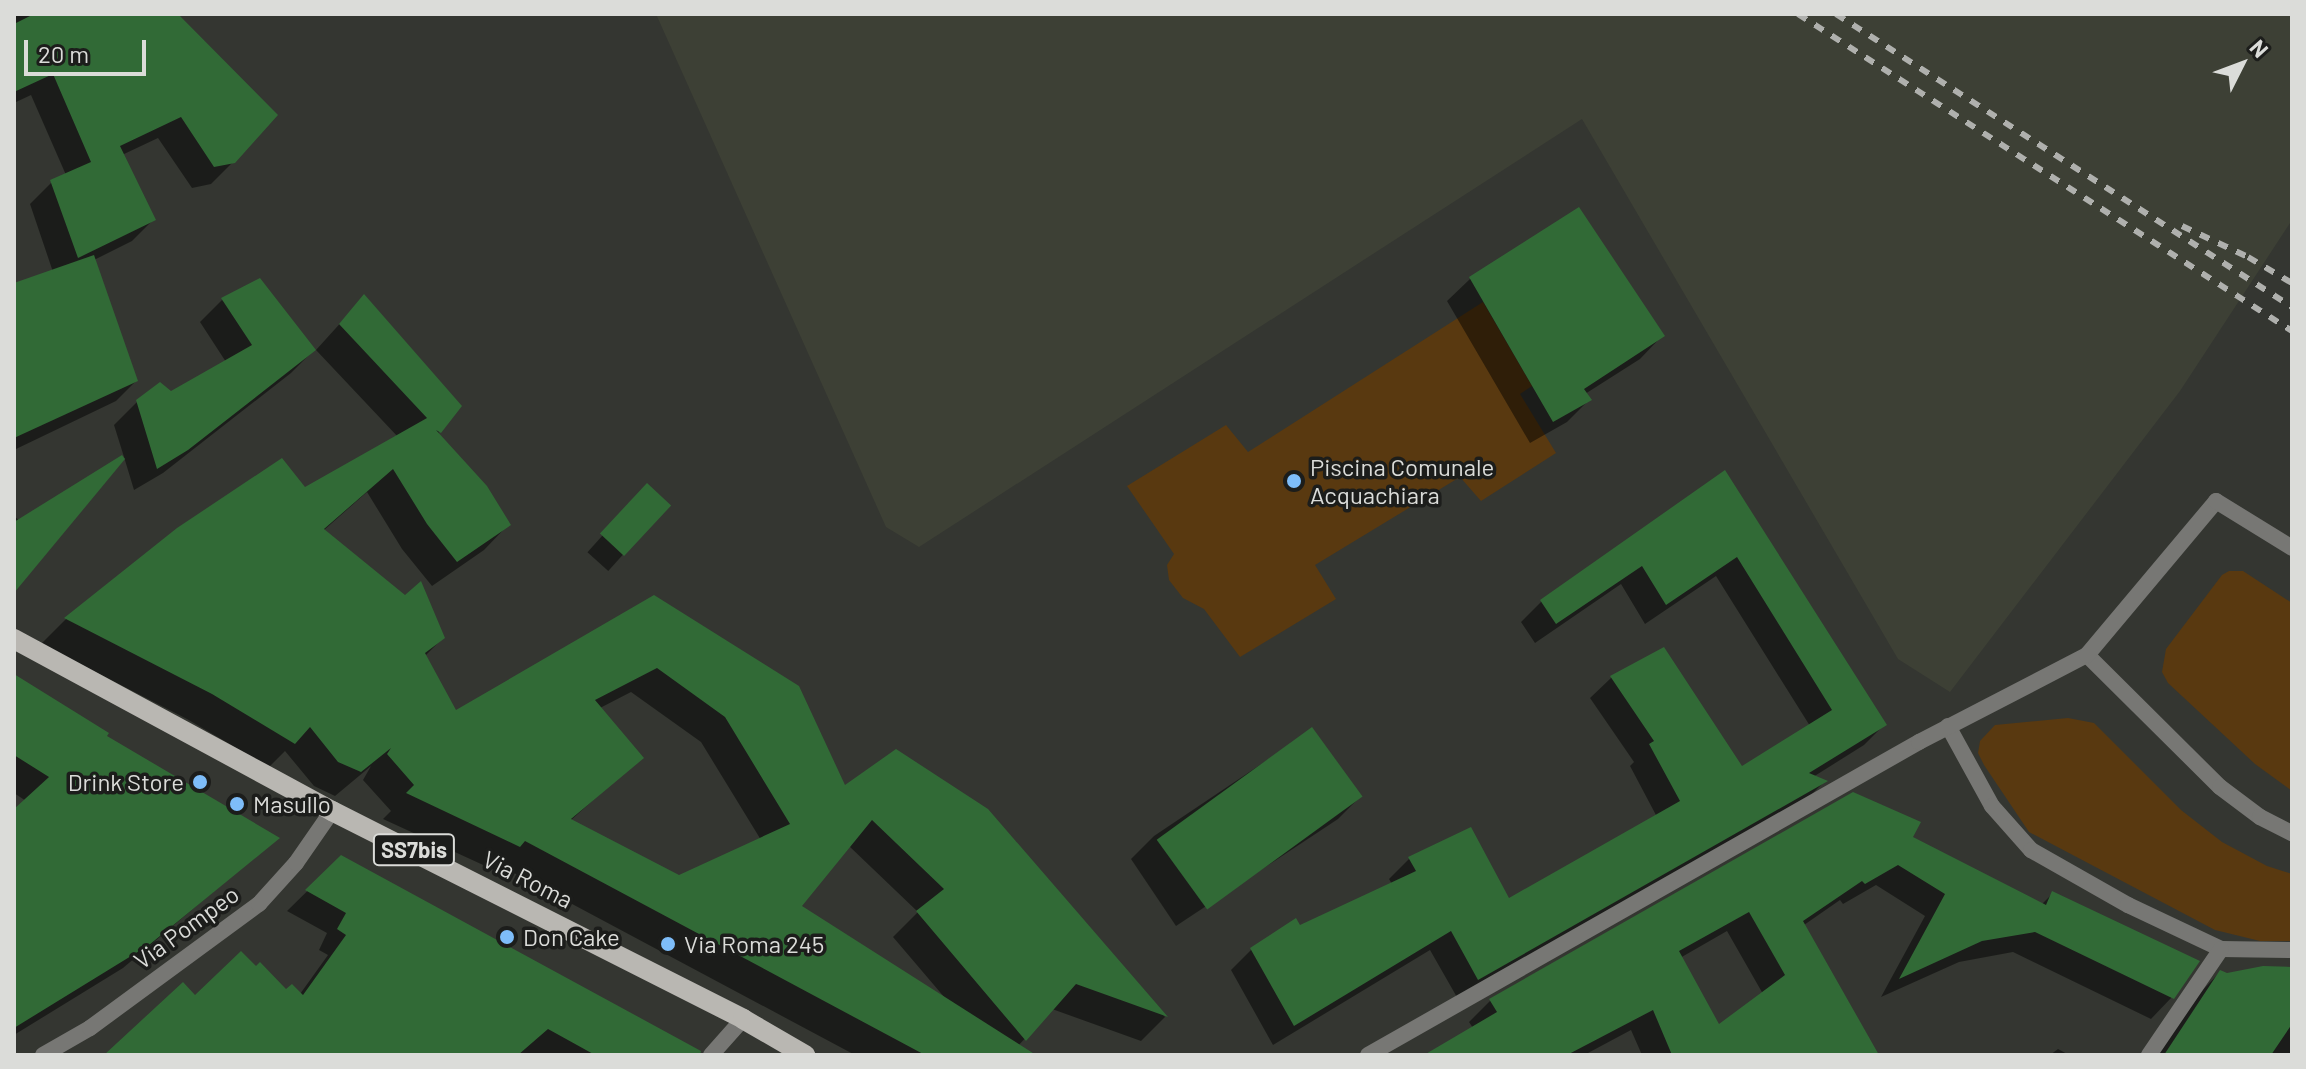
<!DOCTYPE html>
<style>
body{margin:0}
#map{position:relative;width:2306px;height:1069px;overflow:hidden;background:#343631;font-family:Barlow,sans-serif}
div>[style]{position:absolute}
.built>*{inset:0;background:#3d4035}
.green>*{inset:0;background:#593910}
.shadow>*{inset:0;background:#0007;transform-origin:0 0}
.building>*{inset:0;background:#316a36;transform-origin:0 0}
.minor>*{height:16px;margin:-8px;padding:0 8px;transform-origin:8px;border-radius:8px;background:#777774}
.primary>*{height:20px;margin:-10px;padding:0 10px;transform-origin:10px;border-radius:10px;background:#b9b7b2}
.rail>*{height:6px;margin-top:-3px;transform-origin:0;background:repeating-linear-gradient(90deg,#afb0ad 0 10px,transparent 0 20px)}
.dots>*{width:22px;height:22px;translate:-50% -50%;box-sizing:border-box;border:4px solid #1c1d1b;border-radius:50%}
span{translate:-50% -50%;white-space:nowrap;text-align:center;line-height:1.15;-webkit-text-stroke:7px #1c1d1b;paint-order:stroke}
.shield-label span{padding:2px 6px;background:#1c1d1b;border:2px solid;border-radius:6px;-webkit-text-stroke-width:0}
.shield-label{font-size:22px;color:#dbdcd9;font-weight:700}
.poi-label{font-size:24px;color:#dbdcd9}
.left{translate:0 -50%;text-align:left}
.right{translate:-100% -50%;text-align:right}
.street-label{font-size:24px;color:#dbdcd9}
.frame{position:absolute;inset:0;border:16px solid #dbdcd9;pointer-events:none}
.north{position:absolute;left:2202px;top:24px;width:80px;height:80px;-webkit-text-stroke:6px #1c1d1b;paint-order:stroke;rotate:48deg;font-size:22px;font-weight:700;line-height:32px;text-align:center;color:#dbdcd9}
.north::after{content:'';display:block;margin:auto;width:28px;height:36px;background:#dbdcd9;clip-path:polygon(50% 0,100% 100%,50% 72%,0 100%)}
.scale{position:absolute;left:24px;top:40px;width:122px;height:36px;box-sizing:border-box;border:4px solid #dbdcd9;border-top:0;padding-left:10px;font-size:24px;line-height:28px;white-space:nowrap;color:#dbdcd9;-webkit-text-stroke:6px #1c1d1b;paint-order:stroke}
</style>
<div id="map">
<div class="built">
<i style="clip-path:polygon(656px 14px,2292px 14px,2292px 220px,2180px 391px,1950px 692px,1898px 659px,1582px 119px,919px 547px,886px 527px)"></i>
</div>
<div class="green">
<i style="clip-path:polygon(1483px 302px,1532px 386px,1520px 394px,1556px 453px,1481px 501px,1460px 477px,1315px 565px,1336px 599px,1240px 657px,1204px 609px,1183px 598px,1169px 580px,1167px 565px,1174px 554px,1127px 486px,1226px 425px,1248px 452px)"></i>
<i style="clip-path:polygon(2229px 571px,2243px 571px,2292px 603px,2292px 791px,2255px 764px,2168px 683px,2162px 672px,2166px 649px,2222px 575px)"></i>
<i style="clip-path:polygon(2068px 718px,2094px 723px,2181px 810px,2222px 842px,2267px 866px,2292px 874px,2292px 941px,2260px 941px,2215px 930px,2029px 832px,1984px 765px,1978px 753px,1980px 741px,1995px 725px)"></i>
</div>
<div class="shadow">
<i style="clip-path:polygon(14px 14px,175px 14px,234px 161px,211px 184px,192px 188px,158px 138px,122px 155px,154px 219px,132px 241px,94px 260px,136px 381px,116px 401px,14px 450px,14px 287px,53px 272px,30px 204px,52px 182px,66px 175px,31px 95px,14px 103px)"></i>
<i style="clip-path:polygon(1578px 210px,1662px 336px,1640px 359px,1585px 394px,1589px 400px,1567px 422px,1530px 443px,1447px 301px,1470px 279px)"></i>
<i style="clip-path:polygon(evenodd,364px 297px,440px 431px,437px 434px,508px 525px,484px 550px,432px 586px,402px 549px,367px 492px,323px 531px,443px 638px,425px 656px,455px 713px,654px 598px,844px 788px,987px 811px,1165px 1017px,1141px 1041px,1052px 1009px,1018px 1046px,1032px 1055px,855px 1055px,499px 865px,494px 870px,383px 819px,391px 811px,363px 780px,371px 766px,335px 796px,314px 786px,285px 751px,269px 767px,187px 719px,41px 644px,65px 620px,178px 529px,305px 490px,398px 437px,316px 350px,364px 297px,631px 692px,701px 742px,761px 840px,679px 878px,570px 821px,641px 757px,600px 708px,631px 692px,364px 297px,849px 846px,918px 912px,893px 937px,945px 998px,799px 907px,849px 846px)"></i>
<i style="clip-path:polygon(222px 300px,314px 350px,291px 373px,163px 473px,134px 490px,124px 457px,14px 589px,14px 516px,20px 521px,124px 457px,114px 425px,137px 402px,170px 393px,226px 362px,200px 322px)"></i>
<i style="clip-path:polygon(1725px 473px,1884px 725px,1864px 745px,1813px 777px,1824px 782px,1805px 801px,1458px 999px,1430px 950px,1273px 1045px,1231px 970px,1251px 950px,1392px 884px,1389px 879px,1409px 859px,1508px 900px,1657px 817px,1630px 766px,1634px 762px,1590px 698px,1611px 678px,1664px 650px,1742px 769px,1810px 726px,1716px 576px,1645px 624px,1621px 584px,1535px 643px,1521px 622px,1541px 602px)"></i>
<i style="left:647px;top:486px;width:28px;height:89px;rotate:42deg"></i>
<i style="clip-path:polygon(14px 684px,277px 838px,123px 968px,14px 1035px,14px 812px,26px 801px,14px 793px)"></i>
<i style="clip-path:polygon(1312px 730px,1361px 796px,1338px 819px,1176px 926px,1131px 859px,1154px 836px)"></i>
<i style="clip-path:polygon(evenodd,1910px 838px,2042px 904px,2052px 894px,2172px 997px,2151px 1019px,2013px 952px,1959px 962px,1881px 997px,1925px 916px,1876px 885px,1843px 904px,1840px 900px,1804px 925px,1878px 1055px,1642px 1055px,1631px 1030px,1588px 1053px,1589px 1055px,1428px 1055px,1473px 1028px,1469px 1022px,1491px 1000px,1910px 838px,1727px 931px,1763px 994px,1718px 1027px,1680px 958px,1727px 931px)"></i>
<i style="clip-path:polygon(342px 857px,654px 1055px,107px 1055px,195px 998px,295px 1001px,328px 955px,319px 950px,327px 933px,287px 911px)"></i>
<i style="clip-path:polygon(2292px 969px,2292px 1055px,2158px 1055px,2198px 995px,2220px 972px,2227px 975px)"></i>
<i style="clip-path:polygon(2058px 1049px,2069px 1055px,2050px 1055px)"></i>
</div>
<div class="building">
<i style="clip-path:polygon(34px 14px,178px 14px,278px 115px,235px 163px,214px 167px,181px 117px,120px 146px,156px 220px,78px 258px,50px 180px,91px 162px,53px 74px,14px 92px,14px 24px)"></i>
<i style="clip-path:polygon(1579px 207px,1665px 336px,1584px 389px,1592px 400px,1553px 422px,1469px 277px)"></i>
<i style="clip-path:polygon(94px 255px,138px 381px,14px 438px,14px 283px)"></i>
<i style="clip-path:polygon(260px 278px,316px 350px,188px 450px,157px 469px,136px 400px,160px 382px,171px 391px,252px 345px,221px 298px)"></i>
<i style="clip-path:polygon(evenodd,364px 294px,462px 406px,441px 433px,436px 430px,487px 486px,511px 525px,457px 562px,427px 524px,393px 469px,324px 529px,405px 595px,421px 581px,445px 638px,425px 653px,456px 710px,654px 595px,799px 686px,845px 785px,896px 749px,988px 809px,1168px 1017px,1076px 984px,1026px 1041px,916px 911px,944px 889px,872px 820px,802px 906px,1036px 1055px,925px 1055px,525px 841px,520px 847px,406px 793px,414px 785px,387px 754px,391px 748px,361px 772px,338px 762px,310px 727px,295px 744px,212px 694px,64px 618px,177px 528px,282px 458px,305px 487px,427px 418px,339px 324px,364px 294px,657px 668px,725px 717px,790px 824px,679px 875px,571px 819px,644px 758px,595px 700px,657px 668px)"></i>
<i style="clip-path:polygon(122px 455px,125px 459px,14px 593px,14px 522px)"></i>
<i style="clip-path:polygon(1725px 470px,1887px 725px,1809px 773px,1828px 781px,1478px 980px,1451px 931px,1294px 1026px,1250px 948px,1296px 918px,1300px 925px,1416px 871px,1408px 857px,1471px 827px,1509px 898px,1680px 801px,1649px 744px,1654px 741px,1610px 676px,1664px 647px,1742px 766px,1832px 710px,1737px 557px,1666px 605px,1642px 566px,1556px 624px,1540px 600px)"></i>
<i style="left:647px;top:483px;width:33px;height:69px;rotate:43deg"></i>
<i style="clip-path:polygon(14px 674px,109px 733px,107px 736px,280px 838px,149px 945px,14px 1028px,14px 809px,49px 777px,14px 755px)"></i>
<i style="left:1312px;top:727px;width:86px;height:192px;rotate:54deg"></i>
<i style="clip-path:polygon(evenodd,1853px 792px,1921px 822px,1913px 837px,2046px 905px,2052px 891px,2200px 961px,2174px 999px,2035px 932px,1982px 941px,1899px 979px,1945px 894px,1898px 865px,1865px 884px,1862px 881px,1803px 921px,1879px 1055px,1672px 1055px,1653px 1010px,1567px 1055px,1424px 1055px,1497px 1012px,1489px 999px,1853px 792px,1749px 912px,1785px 975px,1719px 1024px,1679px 951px,1749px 912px)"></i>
<i style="clip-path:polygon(341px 855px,701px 1051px,700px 1055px,595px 1055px,548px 1029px,518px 1055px,104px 1055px,183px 982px,195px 995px,241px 951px,256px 966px,260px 962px,286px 989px,292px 984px,303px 995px,346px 935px,337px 929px,346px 913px,305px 890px)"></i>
<i style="clip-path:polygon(2263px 966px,2292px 967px,2292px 1024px,2271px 1055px,2164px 1055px,2220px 970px,2227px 973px)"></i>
</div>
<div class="minor">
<i style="left:2087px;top:655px;width:187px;rotate:44.8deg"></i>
<i style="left:2220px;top:787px;width:50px;rotate:36.9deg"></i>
<i style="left:2260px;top:817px;width:36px;rotate:27deg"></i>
<i style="left:1948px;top:726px;width:91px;rotate:61.2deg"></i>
<i style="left:1992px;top:806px;width:59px;rotate:48.4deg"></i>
<i style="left:2031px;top:850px;width:112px;rotate:29.6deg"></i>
<i style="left:2128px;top:905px;width:103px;rotate:25.3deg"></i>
<i style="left:2221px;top:949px;width:71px;rotate:0.8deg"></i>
<i style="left:43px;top:1055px;width:54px;rotate:-29.9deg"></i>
<i style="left:90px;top:1028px;width:210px;rotate:-36.3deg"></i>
<i style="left:259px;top:904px;width:55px;rotate:-47.9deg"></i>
<i style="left:296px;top:863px;width:63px;rotate:-55.3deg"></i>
<i style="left:711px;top:1055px;width:48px;rotate:-48.4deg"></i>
<i style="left:1368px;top:1055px;width:634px;rotate:-29.6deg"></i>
<i style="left:1919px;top:742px;width:189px;rotate:-27.4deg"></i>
<i style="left:2087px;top:655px;width:201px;rotate:-50deg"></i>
<i style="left:2216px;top:501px;width:89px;rotate:31.7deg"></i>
<i style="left:2149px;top:1055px;width:128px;rotate:-55.8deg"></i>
</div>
<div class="primary">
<i style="left:14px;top:639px;width:362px;rotate:28.4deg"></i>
<i style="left:332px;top:811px;width:461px;rotate:26.8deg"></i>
<i style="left:743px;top:1019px;width:72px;rotate:30.1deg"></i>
</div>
<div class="rail">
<i style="left:1798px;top:14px;width:587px;rotate:32.69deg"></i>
<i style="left:1836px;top:14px;width:542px;rotate:32.72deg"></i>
<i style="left:2182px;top:226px;width:73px;rotate:25.2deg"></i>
<i style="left:2248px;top:257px;width:51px;rotate:30.6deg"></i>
</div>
<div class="dots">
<i style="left:1294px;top:481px;background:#7ebdf9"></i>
<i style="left:200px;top:782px;background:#7ebdf9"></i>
<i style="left:237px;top:804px;background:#7ebdf9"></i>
<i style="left:507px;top:937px;background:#7ebdf9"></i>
<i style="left:668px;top:944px;background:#7ebdf9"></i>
</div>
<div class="shield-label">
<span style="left:414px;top:850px">SS7bis</span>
</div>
<div class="poi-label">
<span class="left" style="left:1310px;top:481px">Piscina Comunale<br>Acquachiara</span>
<span class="right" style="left:184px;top:782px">Drink Store</span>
<span class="left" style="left:253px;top:804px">Masullo</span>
<span class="left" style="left:523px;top:937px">Don Cake</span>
<span class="left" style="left:684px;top:944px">Via Roma 245</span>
</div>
<div class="street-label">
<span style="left:528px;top:879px;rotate:27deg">Via Roma</span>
<span style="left:186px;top:927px;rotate:-36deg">Via Pompeo</span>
</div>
<div class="frame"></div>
<div class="north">N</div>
<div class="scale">20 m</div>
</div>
